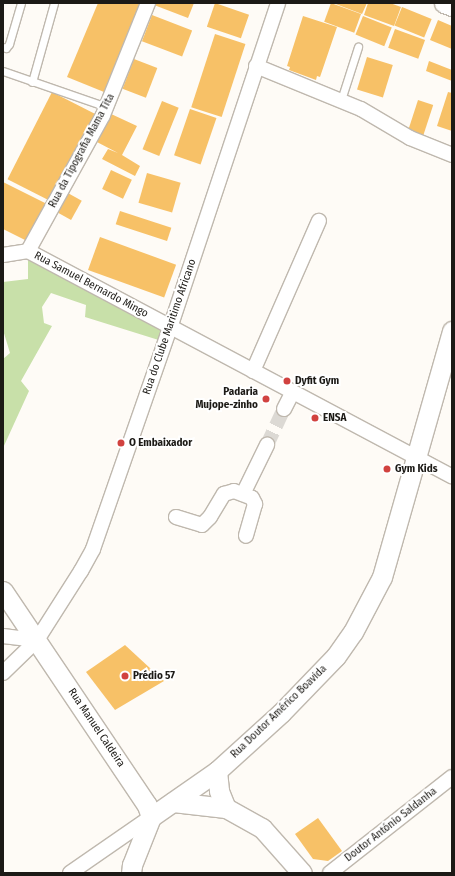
<!DOCTYPE html>
<meta charset="utf-8">
<style>
body{margin:0}
#map{position:relative;width:455px;height:876px;overflow:hidden;background:#fefbf6;font-family:"Fira Sans Condensed",sans-serif}
div>[style]{position:absolute}
.green>*{inset:0;background:#c8e0a9}
.building>*{inset:0;background:#f7c167;transform-origin:0 0}
.street-tunnel>*{height:14px;margin-top:-7px;transform-origin:0;background:repeating-linear-gradient(90deg,#dcd9d4 0 14px,transparent 0 21px)}
.roads{filter:drop-shadow(1px 0 #bfb8ae) drop-shadow(-1px 0 #bfb8ae) drop-shadow(0 1px #bfb8ae) drop-shadow(0 -1px #bfb8ae)}
.lane>*{height:7px;margin:-3.5px;padding:0 3.5px;transform-origin:3.5px;border-radius:3.5px;background:#fff}
.street>*{height:14px;margin:-7px;padding:0 7px;transform-origin:7px;border-radius:7px;background:#fff}
.secondary>*{height:19px;margin:-9.5px;padding:0 9.5px;transform-origin:9.5px;border-radius:9.5px;background:#fff}
.dots>*{width:11px;height:11px;translate:-50% -50%;box-sizing:border-box;border:2px solid #fff;border-radius:50%}
span{translate:-50% -50%;white-space:nowrap;text-align:center;line-height:1.15;-webkit-text-stroke:4px #fff;paint-order:stroke}
.street-label{font-size:11px;color:#1c1a16}
.poi-label{font-size:11px;color:#1c1a16;font-weight:700}
.left{translate:0 -50%;text-align:left}
.right{translate:-100% -50%;text-align:right}
.frame{position:absolute;inset:0;border:4px solid #1c1a16;pointer-events:none}
</style>
<div id="map">
<div class="green">
<i style="clip-path:polygon(28px 251px,171px 325px,165px 342px,85px 317px,86px 305px,51px 293px,42px 307px,44px 323px,52px 326px,21px 381px,29px 391px,3px 448px,3px 359px,10px 353px,3px 330px,3px 282px,28px 279px)"></i>
</div>
<div class="building">
<i style="clip-path:polygon(98px 3px,140px 3px,104px 92px,67px 77px)"></i>
<i style="clip-path:polygon(155px 3px,194px 3px,188px 18px,154px 5px)"></i>
<i style="left:215px;top:3px;width:36px;height:25px;rotate:19deg"></i>
<i style="left:331px;top:3px;width:32px;height:20px;rotate:20deg"></i>
<i style="clip-path:polygon(333px 3px,367px 3px,362px 14px)"></i>
<i style="clip-path:polygon(368px 3px,390px 3px,401px 7px,394px 26px,364px 15px)"></i>
<i style="left:402px;top:7px;width:32px;height:20px;rotate:22deg"></i>
<i style="left:152px;top:15px;width:43px;height:28px;rotate:21deg"></i>
<i style="clip-path:polygon(303px 16px,337px 27px,320px 77px,317px 76px,316px 80px,289px 70px,290px 67px,287px 66px)"></i>
<i style="left:363px;top:16px;width:31px;height:20px;rotate:22deg"></i>
<i style="clip-path:polygon(438px 20px,452px 26px,452px 49px,430px 40px)"></i>
<i style="left:395px;top:29px;width:32px;height:20px;rotate:20deg"></i>
<i style="left:215px;top:34px;width:32px;height:77px;rotate:18deg"></i>
<i style="left:367px;top:57px;width:27px;height:34px;rotate:17deg"></i>
<i style="left:134px;top:59px;width:25px;height:32px;rotate:21deg"></i>
<i style="clip-path:polygon(429px 61px,452px 70px,452px 81px,426px 71px)"></i>
<i style="left:52px;top:92px;width:48px;height:98px;rotate:27deg"></i>
<i style="clip-path:polygon(448px 92px,452px 93px,452px 131px,437px 126px)"></i>
<i style="left:418px;top:100px;width:16px;height:33px;rotate:18deg"></i>
<i style="left:162px;top:101px;width:18px;height:52px;rotate:22deg"></i>
<i style="left:190px;top:109px;width:28px;height:49px;rotate:19deg"></i>
<i style="clip-path:polygon(109px 113px,137px 126px,122px 155px,140px 166px,135px 176px,102px 159px,108px 149px,118px 153px,95px 141px)"></i>
<i style="left:111px;top:170px;width:23px;height:21px;rotate:25deg"></i>
<i style="left:147px;top:173px;width:35px;height:31px;rotate:16deg"></i>
<i style="clip-path:polygon(3px 182px,47px 204px,27px 241px,3px 229px)"></i>
<i style="left:66px;top:192px;width:18px;height:22px;rotate:29deg"></i>
<i style="left:120px;top:211px;width:54px;height:14px;rotate:18deg"></i>
<i style="left:100px;top:237px;width:81px;height:35px;rotate:20deg"></i>
<i style="clip-path:polygon(125px 645px,164px 681px,115px 710px,86px 672px)"></i>
<i style="clip-path:polygon(318px 818px,342px 851px,328px 861px,313px 859px,295px 834px)"></i>
</div>
<div class="street-tunnel">
<i style="left:267px;top:445px;width:40px;rotate:-65deg"></i>
</div>
<div class="roads">
<div class="lane">
<i style="left:3px;top:47px;width:3px;rotate:18deg"></i>
<i style="left:6px;top:48px;width:5px;rotate:-53deg"></i>
<i style="left:9px;top:44px;width:43px;rotate:-73.7deg"></i>
<i style="left:3px;top:71px;width:110px;rotate:19.1deg"></i>
<i style="left:32px;top:82px;width:82px;rotate:-74.4deg"></i>
<i style="left:341px;top:100px;width:56px;rotate:-72.2deg"></i>
</div>
<div class="street">
<i style="left:256px;top:66px;width:113px;rotate:22.3deg"></i>
<i style="left:361px;top:109px;width:57px;rotate:30.6deg"></i>
<i style="left:410px;top:138px;width:45px;rotate:22deg"></i>
<i style="left:28px;top:251px;width:480px;rotate:28deg"></i>
<i style="left:28px;top:251px;width:155px;rotate:-61.1deg"></i>
<i style="left:103px;top:115px;width:121px;rotate:-68.1deg"></i>
<i style="left:3px;top:255px;width:25px;rotate:-9deg"></i>
<i style="left:253px;top:371px;width:164px;rotate:-66.3deg"></i>
<i style="left:284px;top:409px;width:18px;rotate:-63deg"></i>
<i style="left:243px;top:494px;width:55px;rotate:-63.9deg"></i>
<i style="left:176px;top:517px;width:27px;rotate:17deg"></i>
<i style="left:202px;top:525px;width:11px;rotate:-45deg"></i>
<i style="left:210px;top:517px;width:27px;rotate:-59deg"></i>
<i style="left:224px;top:494px;width:10px;rotate:-17deg"></i>
<i style="left:234px;top:491px;width:19px;rotate:21deg"></i>
<i style="left:252px;top:498px;width:7px;rotate:63deg"></i>
<i style="left:255px;top:504px;width:33px;rotate:106deg"></i>
<i style="left:3px;top:636px;width:34px;rotate:7deg"></i>
<i style="left:3px;top:673px;width:47px;rotate:-44.1deg"></i>
<i style="left:37px;top:640px;width:82px;rotate:-57.5deg"></i>
<i style="left:81px;top:571px;width:25px;rotate:-61deg"></i>
<i style="left:93px;top:549px;width:237px;rotate:-70.8deg"></i>
<i style="left:171px;top:325px;width:339px;rotate:-71.6deg"></i>
<i style="left:70px;top:873px;width:98px;rotate:-34.7deg"></i>
<i style="left:330px;top:873px;width:155px;rotate:-38.2deg"></i>
</div>
<div class="secondary">
<i style="left:444px;top:3px;width:9px;rotate:21deg"></i>
<i style="left:3px;top:591px;width:258px;rotate:56.1deg"></i>
<i style="left:147px;top:805px;width:13px;rotate:72deg"></i>
<i style="left:151px;top:817px;width:52px;rotate:111.6deg"></i>
<i style="left:132px;top:865px;width:8px;rotate:97deg"></i>
<i style="left:217px;top:771px;width:20px;rotate:84deg"></i>
<i style="left:219px;top:791px;width:18px;rotate:68deg"></i>
<i style="left:173px;top:802px;width:53px;rotate:6.5deg"></i>
<i style="left:226px;top:808px;width:41px;rotate:29.1deg"></i>
<i style="left:262px;top:828px;width:60px;rotate:48.4deg"></i>
<i style="left:151px;top:817px;width:80px;rotate:-34.9deg"></i>
<i style="left:217px;top:771px;width:86px;rotate:-42.2deg"></i>
<i style="left:281px;top:713px;width:79px;rotate:-46deg"></i>
<i style="left:336px;top:656px;width:29px;rotate:-55deg"></i>
<i style="left:353px;top:632px;width:62px;rotate:-62.2deg"></i>
<i style="left:382px;top:577px;width:256px;rotate:-74.1deg"></i>
</div>
</div>
<div class="dots">
<i style="left:287px;top:381px;background:#d1423f"></i>
<i style="left:266px;top:399px;background:#d1423f"></i>
<i style="left:315px;top:418px;background:#d1423f"></i>
<i style="left:121px;top:443px;background:#d1423f"></i>
<i style="left:387px;top:469px;background:#d1423f"></i>
<i style="left:125px;top:676px;background:#d1423f"></i>
</div>
<div class="street-label">
<span style="left:82px;top:151px;rotate:-62deg">Rua da Tipografia Mama Tita</span>
<span style="left:91px;top:285px;rotate:28deg">Rua Samuel Bernardo Mingo</span>
<span style="left:170px;top:327px;rotate:-71deg">Rua do Clube Maritimo Africano</span>
<span style="left:279px;top:712px;rotate:-44deg">Rua Doutor Américo Boavida</span>
<span style="left:96px;top:728px;rotate:56deg">Rua Manuel Caldeira</span>
<span style="left:391px;top:825px;rotate:-38deg">Doutor António Saldanha</span>
</div>
<div class="poi-label">
<span class="left" style="left:295px;top:381px">Dyfit Gym</span>
<span class="right" style="left:258px;top:399px">Padaria<br>Mujope-zinho</span>
<span class="left" style="left:323px;top:418px">ENSA</span>
<span class="left" style="left:129px;top:443px">O Embaixador</span>
<span class="left" style="left:395px;top:469px">Gym Kids</span>
<span class="left" style="left:133px;top:676px">Prédio 57</span>
</div>
<div class="frame"></div>
</div>
